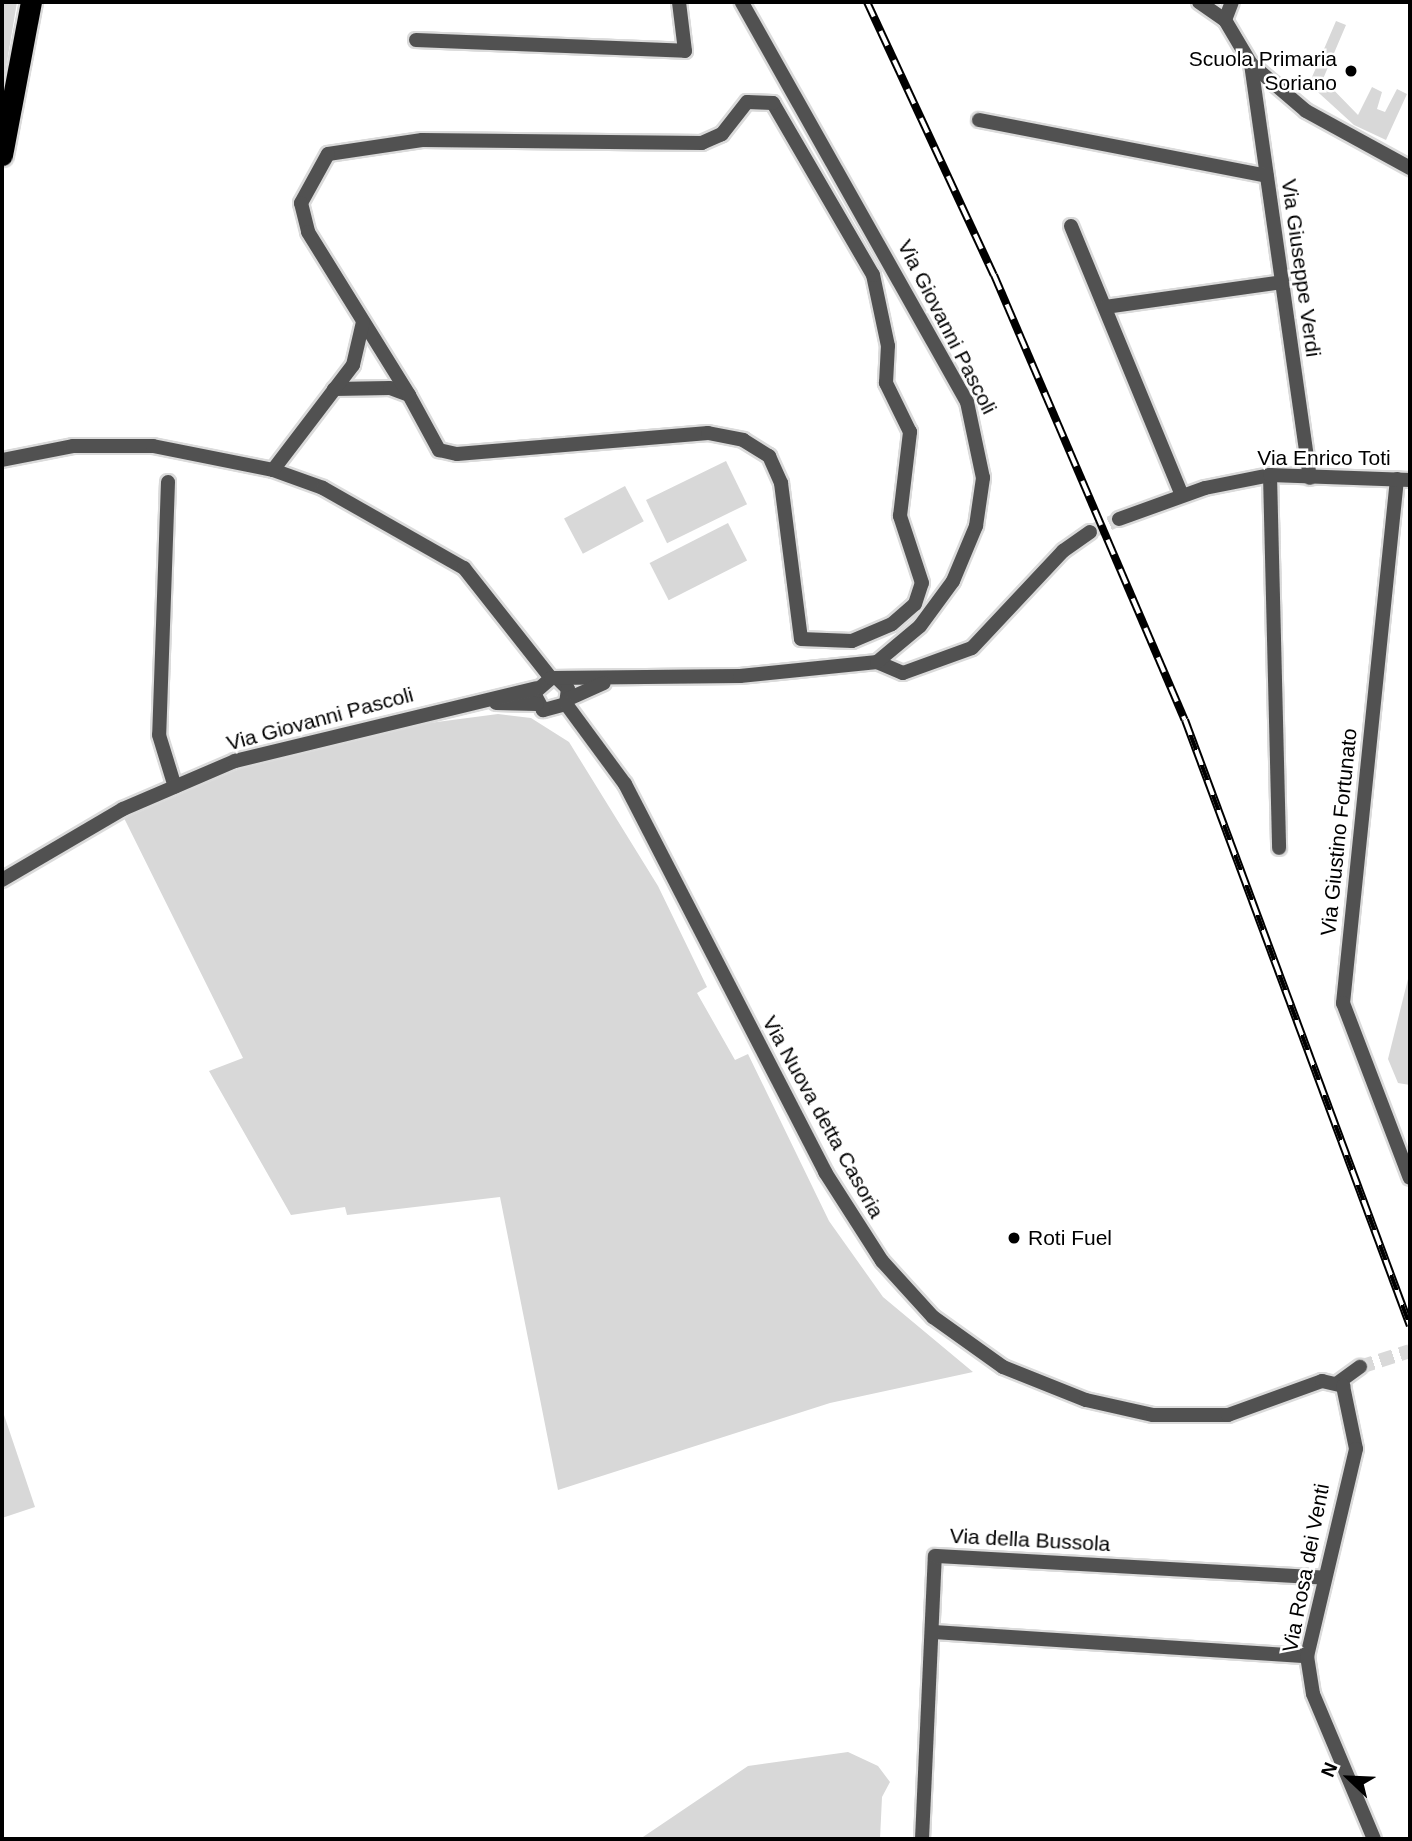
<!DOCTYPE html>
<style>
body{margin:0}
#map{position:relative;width:1412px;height:1841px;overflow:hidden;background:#fff;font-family:Helvetica,sans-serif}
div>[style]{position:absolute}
.green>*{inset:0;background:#d8d8d8;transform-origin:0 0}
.minor-tunnel>*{height:14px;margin-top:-7px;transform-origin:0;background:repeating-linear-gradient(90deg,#d9d9d9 0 14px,transparent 0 21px)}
.roads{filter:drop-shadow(2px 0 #dbdbdb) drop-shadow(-2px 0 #dbdbdb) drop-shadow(0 2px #dbdbdb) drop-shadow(0 -2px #dbdbdb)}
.minor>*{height:14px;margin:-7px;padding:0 7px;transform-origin:7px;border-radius:7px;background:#515151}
.tertiary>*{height:14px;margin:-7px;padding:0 7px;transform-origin:7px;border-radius:7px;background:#515151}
.motorway>*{height:21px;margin:-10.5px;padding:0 10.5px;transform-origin:10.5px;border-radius:10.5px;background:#000}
.rail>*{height:8px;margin-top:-4px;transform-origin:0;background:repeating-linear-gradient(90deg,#fff 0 16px,#000 0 32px);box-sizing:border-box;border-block:2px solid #000}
.dots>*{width:19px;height:19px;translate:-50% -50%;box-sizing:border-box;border:4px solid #fff;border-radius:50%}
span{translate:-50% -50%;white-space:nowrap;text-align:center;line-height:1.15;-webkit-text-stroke:5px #fff;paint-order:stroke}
.poi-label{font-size:21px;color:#000}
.right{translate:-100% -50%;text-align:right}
.left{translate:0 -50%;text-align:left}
.street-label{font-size:21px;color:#000}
.frame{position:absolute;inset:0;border:4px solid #000;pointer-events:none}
.north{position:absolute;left:1314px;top:1743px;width:70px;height:70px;-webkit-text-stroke:5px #fff;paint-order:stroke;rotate:293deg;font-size:19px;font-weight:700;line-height:28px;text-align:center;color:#000}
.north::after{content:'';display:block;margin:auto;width:24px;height:32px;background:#000;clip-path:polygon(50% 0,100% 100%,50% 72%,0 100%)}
</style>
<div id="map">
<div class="green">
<i style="clip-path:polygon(2px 2px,17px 2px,2px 92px)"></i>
<i style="clip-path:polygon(1336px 21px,1346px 25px,1323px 79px,1358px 115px,1372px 87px,1382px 92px,1377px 109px,1385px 112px,1397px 89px,1407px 94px,1386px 140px,1354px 125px,1309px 84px)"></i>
<i style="left:726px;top:461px;width:48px;height:89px;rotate:64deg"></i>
<i style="left:625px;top:486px;width:40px;height:69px;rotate:62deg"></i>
<i style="left:728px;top:523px;width:42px;height:88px;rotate:63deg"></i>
<i style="clip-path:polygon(498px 714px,531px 718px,569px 742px,658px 886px,707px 987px,697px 993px,735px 1060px,748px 1054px,829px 1221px,883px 1297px,973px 1372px,830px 1403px,558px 1490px,500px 1197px,347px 1215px,345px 1207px,291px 1215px,209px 1071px,243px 1058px,124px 818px,239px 769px,391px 728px)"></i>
<i style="clip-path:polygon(1410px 971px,1410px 1085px,1398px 1083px,1388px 1059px)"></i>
<i style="clip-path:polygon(2px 1409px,35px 1507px,2px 1518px)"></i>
<i style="clip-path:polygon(848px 1752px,878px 1766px,890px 1782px,882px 1797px,880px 1839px,640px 1839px,748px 1766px)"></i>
</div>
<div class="minor-tunnel">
<i style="left:1090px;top:532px;width:32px;rotate:-24deg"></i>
<i style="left:1360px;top:1367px;width:52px;rotate:-17.7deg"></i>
</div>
<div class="roads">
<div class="minor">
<i style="left:1199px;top:2px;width:32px;rotate:35deg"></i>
<i style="left:1225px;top:20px;width:51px;rotate:59.4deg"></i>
<i style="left:1251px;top:64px;width:72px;rotate:40.5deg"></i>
<i style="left:1306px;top:111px;width:119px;rotate:28.7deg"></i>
<i style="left:1225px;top:20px;width:19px;rotate:-69deg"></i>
<i style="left:416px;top:40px;width:269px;rotate:2.3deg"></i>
<i style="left:685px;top:51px;width:49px;rotate:-97deg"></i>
<i style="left:1251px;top:64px;width:418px;rotate:81.9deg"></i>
<i style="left:979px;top:120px;width:293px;rotate:11deg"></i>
<i style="left:1071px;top:226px;width:291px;rotate:67.6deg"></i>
<i style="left:1105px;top:307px;width:179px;rotate:-8deg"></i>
<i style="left:334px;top:389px;width:56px;rotate:-1deg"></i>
<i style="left:390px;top:388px;width:20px;rotate:20deg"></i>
<i style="left:409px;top:395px;width:63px;rotate:61.4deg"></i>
<i style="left:439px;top:450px;width:18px;rotate:13deg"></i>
<i style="left:457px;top:454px;width:252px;rotate:-4.8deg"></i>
<i style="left:708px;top:433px;width:36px;rotate:11deg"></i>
<i style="left:743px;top:440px;width:31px;rotate:32deg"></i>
<i style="left:769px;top:456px;width:30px;rotate:66deg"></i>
<i style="left:781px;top:483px;width:157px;rotate:82.7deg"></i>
<i style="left:801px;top:639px;width:51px;rotate:2.2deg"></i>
<i style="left:852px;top:641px;width:43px;rotate:-23deg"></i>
<i style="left:892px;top:624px;width:30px;rotate:-41deg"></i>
<i style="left:915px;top:604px;width:22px;rotate:-72deg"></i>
<i style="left:922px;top:583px;width:71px;rotate:-108.2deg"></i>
<i style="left:900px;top:516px;width:85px;rotate:-83.2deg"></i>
<i style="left:910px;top:432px;width:55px;rotate:-116.1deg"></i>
<i style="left:886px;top:383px;width:37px;rotate:-87deg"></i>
<i style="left:888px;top:346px;width:73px;rotate:-101.9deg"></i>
<i style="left:873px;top:275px;width:199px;rotate:-120.2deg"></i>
<i style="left:773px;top:103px;width:26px;rotate:-178deg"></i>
<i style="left:747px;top:102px;width:41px;rotate:128deg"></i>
<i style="left:722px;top:134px;width:22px;rotate:156deg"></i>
<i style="left:702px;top:143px;width:280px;rotate:-179.4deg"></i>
<i style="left:422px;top:140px;width:95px;rotate:171.5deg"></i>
<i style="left:328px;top:154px;width:56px;rotate:118.9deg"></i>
<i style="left:301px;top:203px;width:30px;rotate:76deg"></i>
<i style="left:308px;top:232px;width:192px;rotate:58.2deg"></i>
<i style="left:2px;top:460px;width:72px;rotate:-11.2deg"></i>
<i style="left:73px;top:446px;width:80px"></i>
<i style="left:153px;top:446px;width:122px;rotate:11.3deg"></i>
<i style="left:273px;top:470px;width:53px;rotate:19.8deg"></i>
<i style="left:323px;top:488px;width:162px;rotate:29.6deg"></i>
<i style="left:464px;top:568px;width:140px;rotate:51.7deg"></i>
<i style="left:273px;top:470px;width:132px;rotate:-52.7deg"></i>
<i style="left:353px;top:365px;width:44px;rotate:-76.9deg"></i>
<i style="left:1270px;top:475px;width:373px;rotate:88.6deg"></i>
<i style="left:1397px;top:479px;width:527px;rotate:95.88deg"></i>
<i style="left:1343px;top:1003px;width:187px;rotate:69.1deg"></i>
<i style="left:168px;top:482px;width:253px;rotate:92deg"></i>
<i style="left:159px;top:735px;width:54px;rotate:72.9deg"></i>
<i style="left:1119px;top:519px;width:91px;rotate:-19.8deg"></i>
<i style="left:1205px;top:488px;width:66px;rotate:-11.3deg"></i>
<i style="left:1270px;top:475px;width:140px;rotate:2deg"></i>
<i style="left:877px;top:662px;width:28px;rotate:23deg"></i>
<i style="left:903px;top:673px;width:73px;rotate:-19.9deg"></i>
<i style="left:972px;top:648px;width:133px;rotate:-46.8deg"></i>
<i style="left:1063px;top:551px;width:33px;rotate:-35deg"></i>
<i style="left:1339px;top:1382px;width:26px;rotate:-36deg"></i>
<i style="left:933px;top:1632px;width:375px;rotate:3.7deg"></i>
<i style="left:922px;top:1839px;width:283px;rotate:-87.4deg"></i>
<i style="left:935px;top:1556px;width:389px;rotate:3.2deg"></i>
</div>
<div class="tertiary">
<i style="left:558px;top:679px;width:14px;rotate:45deg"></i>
<i style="left:568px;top:689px;width:15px;rotate:98deg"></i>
<i style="left:566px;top:704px;width:24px;rotate:165deg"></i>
<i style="left:543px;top:710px;width:19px;rotate:-118deg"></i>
<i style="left:534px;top:693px;width:23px;rotate:-41deg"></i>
<i style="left:551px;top:678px;width:189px;rotate:-0.6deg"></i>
<i style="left:740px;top:676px;width:138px;rotate:-5.8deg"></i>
<i style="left:877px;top:662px;width:56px;rotate:-39.9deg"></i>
<i style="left:920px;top:626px;width:56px;rotate:-53.7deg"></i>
<i style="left:953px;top:581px;width:60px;rotate:-67.3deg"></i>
<i style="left:976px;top:526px;width:49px;rotate:-81.7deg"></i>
<i style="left:983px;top:478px;width:78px;rotate:-101.9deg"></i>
<i style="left:967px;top:402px;width:459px;rotate:-119.4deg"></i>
<i style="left:568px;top:699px;width:39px;rotate:-24deg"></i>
<i style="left:496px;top:703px;width:41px;rotate:1.4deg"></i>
<i style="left:566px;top:704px;width:99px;rotate:53.6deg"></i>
<i style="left:625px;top:784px;width:437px;rotate:62.7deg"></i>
<i style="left:825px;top:1172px;width:106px;rotate:57.4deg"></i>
<i style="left:882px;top:1261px;width:76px;rotate:47.7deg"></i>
<i style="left:933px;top:1317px;width:86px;rotate:35.5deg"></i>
<i style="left:1003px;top:1367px;width:89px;rotate:21.7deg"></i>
<i style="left:1086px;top:1400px;width:69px;rotate:12.6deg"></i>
<i style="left:1153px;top:1415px;width:75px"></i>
<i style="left:1228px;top:1415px;width:100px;rotate:-19.9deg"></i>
<i style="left:1322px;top:1381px;width:22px;rotate:13deg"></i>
<i style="left:1343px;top:1386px;width:64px;rotate:78.3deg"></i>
<i style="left:1356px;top:1449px;width:213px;rotate:103.3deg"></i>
<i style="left:1307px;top:1656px;width:38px;rotate:81deg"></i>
<i style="left:1313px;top:1694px;width:157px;rotate:67.2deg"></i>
<i style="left:2px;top:880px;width:140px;rotate:-30.4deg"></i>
<i style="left:123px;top:809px;width:122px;rotate:-23.2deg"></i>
<i style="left:235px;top:761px;width:310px;rotate:-13.6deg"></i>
</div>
<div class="motorway">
<i style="left:2px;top:155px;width:156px;rotate:-79.3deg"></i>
</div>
</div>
<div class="rail">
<i style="left:867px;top:2px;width:301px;rotate:65.1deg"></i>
<i style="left:994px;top:275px;width:484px;rotate:66.8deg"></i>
<i style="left:1185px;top:720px;width:646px;rotate:69.63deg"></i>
</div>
<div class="dots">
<i style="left:1351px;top:71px;background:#000"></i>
<i style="left:1014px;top:1238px;background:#000"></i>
</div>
<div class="poi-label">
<span class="right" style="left:1337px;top:71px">Scuola Primaria<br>Soriano</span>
<span class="left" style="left:1028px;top:1238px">Roti Fuel</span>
</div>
<div class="street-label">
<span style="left:1301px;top:268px;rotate:82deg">Via Giuseppe Verdi</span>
<span style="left:947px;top:327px;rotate:63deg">Via Giovanni Pascoli</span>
<span style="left:1324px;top:458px">Via Enrico Toti</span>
<span style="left:320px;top:719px;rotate:-15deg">Via Giovanni Pascoli</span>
<span style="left:1339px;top:832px;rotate:-84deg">Via Giustino Fortunato</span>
<span style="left:823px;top:1117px;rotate:61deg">Via Nuova detta Casoria</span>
<span style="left:1030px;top:1540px;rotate:3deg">Via della Bussola</span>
<span style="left:1306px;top:1568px;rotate:-79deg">Via Rosa dei Venti</span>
</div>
<div class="frame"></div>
<div class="north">N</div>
</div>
